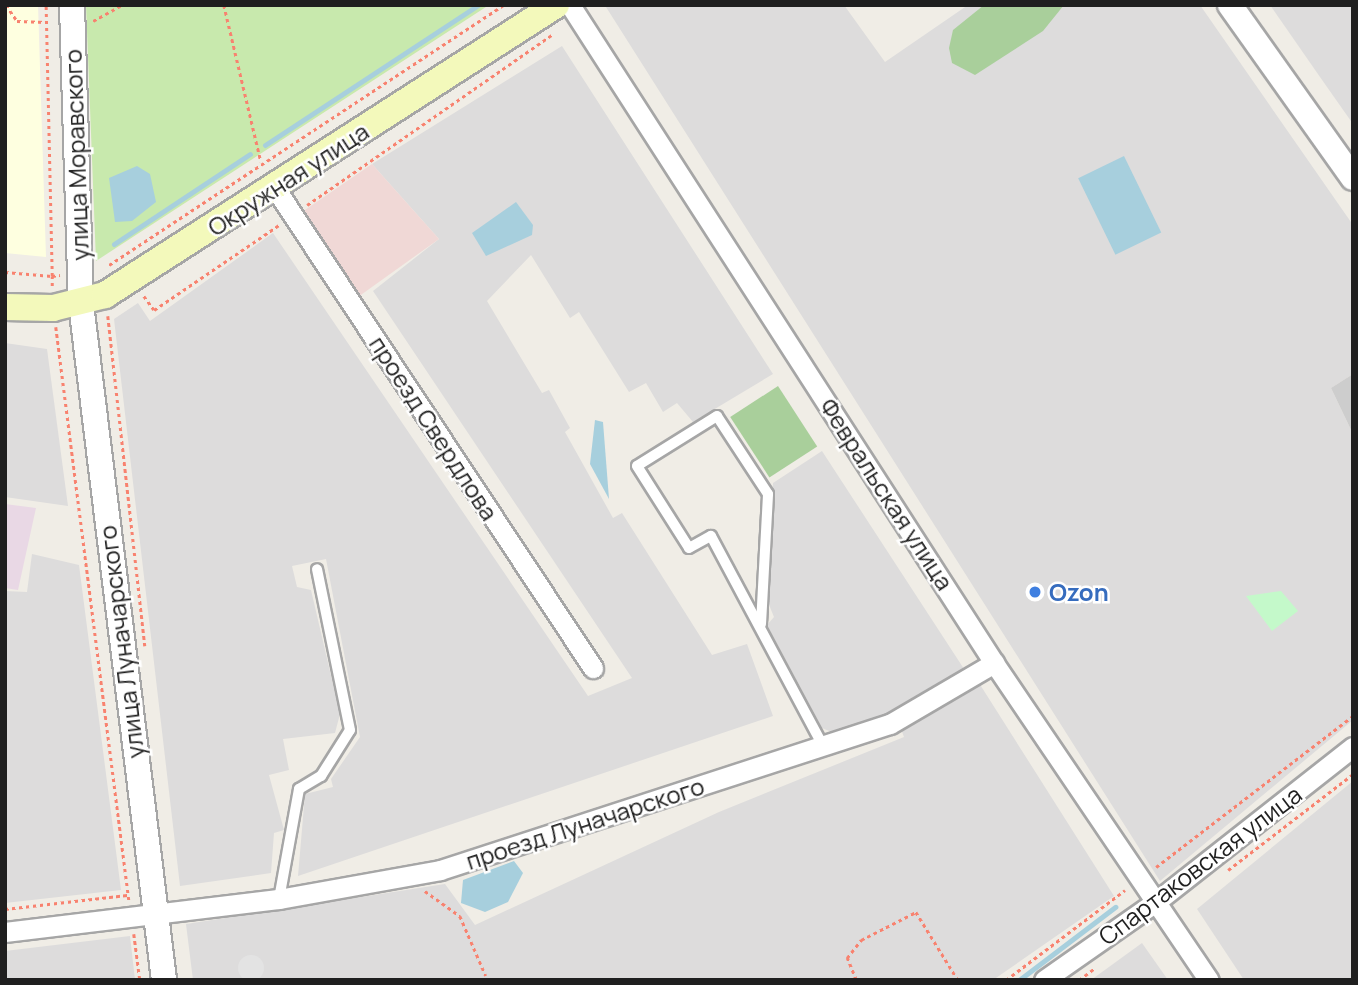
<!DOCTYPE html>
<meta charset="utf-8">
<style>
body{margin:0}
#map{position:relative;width:1358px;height:985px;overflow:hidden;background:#f0ede6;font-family:Manrope,sans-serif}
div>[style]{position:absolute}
.residential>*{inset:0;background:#dddcdc}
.commercial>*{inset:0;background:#f0d8d6}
.industrial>*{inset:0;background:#e9d8e5}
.education>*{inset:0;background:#feffe0}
.religious>*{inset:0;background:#cdcdcd}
.grass>*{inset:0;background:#c8e9ad}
.forest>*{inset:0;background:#a9cf9b;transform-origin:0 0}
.park>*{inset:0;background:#c4f9ca}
.parking>*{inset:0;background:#e3e3e3}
.round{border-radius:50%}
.water>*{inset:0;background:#a7cfdd;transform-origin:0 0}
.stream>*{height:5px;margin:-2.5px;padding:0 2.5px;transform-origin:2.5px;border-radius:2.5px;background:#a7cfdd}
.path>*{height:2.5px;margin-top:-1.25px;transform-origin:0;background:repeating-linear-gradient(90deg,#f8826f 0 3.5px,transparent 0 7px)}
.roads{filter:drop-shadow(2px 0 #a6a6a6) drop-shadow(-2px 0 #a6a6a6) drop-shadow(0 2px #a6a6a6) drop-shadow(0 -2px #a6a6a6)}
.service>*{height:10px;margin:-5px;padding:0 5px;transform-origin:5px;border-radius:5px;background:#fff}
.minor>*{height:19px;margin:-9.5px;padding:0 9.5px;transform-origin:9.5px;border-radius:9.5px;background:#fff}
.tertiary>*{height:24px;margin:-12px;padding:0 12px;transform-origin:12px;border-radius:12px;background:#fff}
.secondary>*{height:26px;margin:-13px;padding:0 13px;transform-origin:13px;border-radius:13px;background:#f3f9bb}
.dots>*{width:19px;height:19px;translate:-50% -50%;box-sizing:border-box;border:4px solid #fff;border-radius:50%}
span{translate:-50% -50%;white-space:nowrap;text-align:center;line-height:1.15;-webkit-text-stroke:5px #fff;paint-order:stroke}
.street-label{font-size:24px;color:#1f1f1f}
.shop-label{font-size:24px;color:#366cbe;font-weight:700}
.left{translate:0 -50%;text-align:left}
.frame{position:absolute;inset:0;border:7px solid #1f1f1f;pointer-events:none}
</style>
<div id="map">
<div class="residential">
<i style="clip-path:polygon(844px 5px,885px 62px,968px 5px,1200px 5px,1353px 225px,1353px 374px,1331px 388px,1353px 434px,1353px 720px,1160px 881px,606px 7px)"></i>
<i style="clip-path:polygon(1270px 5px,1353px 5px,1353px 124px,1320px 77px)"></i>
<i style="clip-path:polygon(562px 46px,773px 374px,693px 422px,677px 403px,663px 412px,646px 383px,629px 392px,579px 312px,570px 318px,531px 255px,487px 301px,542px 393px,549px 390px,570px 428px,565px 432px,613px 518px,622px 513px,712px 655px,747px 644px,773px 716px,298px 876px,305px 794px,333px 787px,331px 779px,360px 737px,326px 559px,292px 566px,297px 587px,311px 590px,340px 714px,335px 733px,283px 739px,289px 770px,269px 775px,284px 830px,274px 833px,271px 873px,180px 886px,114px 319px,138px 303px,150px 321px,273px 233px,588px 696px,632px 678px,373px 291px,439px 239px,372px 164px)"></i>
<i style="clip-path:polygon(5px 343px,47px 349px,68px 506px,5px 497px)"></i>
<i style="clip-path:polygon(822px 451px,966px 672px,900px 713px,834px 733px,822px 728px,767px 625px,774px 617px,767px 600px,773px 483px)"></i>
<i style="clip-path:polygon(32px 554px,79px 565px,121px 890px,5px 903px,5px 591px,27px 592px)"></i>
<i style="clip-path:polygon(979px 683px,1114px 896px,993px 980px,193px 980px,186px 924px,445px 884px,475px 925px,719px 812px,904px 737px,901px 729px)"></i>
<i style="clip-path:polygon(1353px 781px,1353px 980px,1244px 980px,1197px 909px)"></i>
<i style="clip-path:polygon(130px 936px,135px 980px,5px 980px,5px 951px)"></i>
<i style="clip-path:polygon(1142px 943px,1168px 980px,1091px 980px)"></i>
</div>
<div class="commercial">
<i style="clip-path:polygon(372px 164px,439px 239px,358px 297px,302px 212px)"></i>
</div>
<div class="industrial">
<i style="clip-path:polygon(5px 504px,36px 508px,18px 590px,5px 588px)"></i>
</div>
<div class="education">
<i style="clip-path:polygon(5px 5px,38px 5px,46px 257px,5px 253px)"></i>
</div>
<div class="religious">
<i style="clip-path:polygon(1353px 374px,1353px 434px,1331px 388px)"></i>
</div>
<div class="grass">
<i style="clip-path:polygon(86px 5px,489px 5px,96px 261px)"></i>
</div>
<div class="forest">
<i style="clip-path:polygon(984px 5px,1064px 5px,1043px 31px,975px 75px,952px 63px,949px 48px,953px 30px)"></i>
<i style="left:778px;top:386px;width:72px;height:57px;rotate:57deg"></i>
</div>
<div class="park">
<i style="clip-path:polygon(1281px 591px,1298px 611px,1272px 631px,1246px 596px)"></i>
</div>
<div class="parking">
<i class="round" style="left:238px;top:955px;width:26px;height:26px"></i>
</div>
<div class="water">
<i style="left:1124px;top:156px;width:85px;height:51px;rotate:64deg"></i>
<i style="clip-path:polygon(137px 166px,150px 174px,156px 202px,132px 221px,115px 222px,109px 178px)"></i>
<i style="clip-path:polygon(516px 202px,533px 225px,532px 235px,486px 256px,472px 233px)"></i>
<i style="clip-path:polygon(595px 420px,603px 422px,609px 499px,590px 464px)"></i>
<i style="clip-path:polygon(514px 861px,523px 873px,508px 902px,485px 912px,461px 903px,463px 880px)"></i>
</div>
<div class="stream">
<i style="left:265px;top:145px;width:255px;rotate:-33.3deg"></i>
<i style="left:114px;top:244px;width:163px;rotate:-33.5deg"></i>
<i style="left:1019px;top:980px;width:121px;rotate:-37.2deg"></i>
</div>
<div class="path">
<i style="left:6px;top:5px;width:19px;rotate:55deg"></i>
<i style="left:17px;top:21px;width:29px;rotate:2deg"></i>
<i style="left:224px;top:5px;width:161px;rotate:76.7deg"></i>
<i style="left:93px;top:21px;width:33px;rotate:-29deg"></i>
<i style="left:307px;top:205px;width:298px;rotate:-34.8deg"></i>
<i style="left:109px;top:265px;width:472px;rotate:-33.4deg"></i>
<i style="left:5px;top:272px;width:47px;rotate:4.9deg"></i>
<i style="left:52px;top:276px;width:271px;rotate:-91.3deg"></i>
<i style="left:52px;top:286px;width:10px;rotate:-90deg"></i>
<i style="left:52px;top:276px;width:8px;rotate:-7deg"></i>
<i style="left:144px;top:296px;width:17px;rotate:54deg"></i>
<i style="left:154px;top:310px;width:151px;rotate:-34.2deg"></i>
<i style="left:108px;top:316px;width:332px;rotate:83.6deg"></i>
<i style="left:56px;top:327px;width:578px;rotate:82.74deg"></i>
<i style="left:1156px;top:867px;width:248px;rotate:-37.5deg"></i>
<i style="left:1228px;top:870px;width:158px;rotate:-37.5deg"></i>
<i style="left:425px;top:891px;width:43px;rotate:35.5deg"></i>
<i style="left:460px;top:916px;width:65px;rotate:66.6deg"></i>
<i style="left:5px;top:909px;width:123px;rotate:-6.5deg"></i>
<i style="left:134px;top:934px;width:46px;rotate:82.6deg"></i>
<i style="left:856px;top:980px;width:24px;rotate:-112deg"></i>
<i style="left:847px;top:958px;width:23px;rotate:-52deg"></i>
<i style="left:861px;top:940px;width:62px;rotate:-27deg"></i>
<i style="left:916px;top:912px;width:80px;rotate:58.3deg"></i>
<i style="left:1006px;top:980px;width:149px;rotate:-37.1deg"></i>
<i style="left:1079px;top:980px;width:20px;rotate:-37deg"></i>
</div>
<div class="roads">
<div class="service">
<i style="left:761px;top:624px;width:130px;rotate:-86.9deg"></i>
<i style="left:768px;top:494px;width:93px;rotate:-123.2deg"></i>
<i style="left:717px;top:416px;width:94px;rotate:148deg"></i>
<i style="left:637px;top:466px;width:97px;rotate:57.6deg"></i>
<i style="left:689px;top:548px;width:25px;rotate:-29deg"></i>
<i style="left:711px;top:536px;width:238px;rotate:61.9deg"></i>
<i style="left:279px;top:899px;width:112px;rotate:-79.7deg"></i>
<i style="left:299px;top:789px;width:26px;rotate:-31deg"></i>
<i style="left:321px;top:776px;width:54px;rotate:-57.8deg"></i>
<i style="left:350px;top:730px;width:164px;rotate:-101.6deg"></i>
</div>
<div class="minor">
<i style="left:570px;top:5px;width:783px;rotate:57.2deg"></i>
<i style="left:994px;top:663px;width:383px;rotate:55.9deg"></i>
<i style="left:275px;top:188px;width:576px;rotate:56.48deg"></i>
<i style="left:5px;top:932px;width:276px;rotate:-6.9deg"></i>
<i style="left:279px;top:899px;width:164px;rotate:-10.2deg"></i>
<i style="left:440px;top:870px;width:473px;rotate:-18deg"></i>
<i style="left:890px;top:724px;width:121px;rotate:-30.4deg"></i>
<i style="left:1044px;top:980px;width:138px;rotate:-35deg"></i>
<i style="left:1157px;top:901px;width:249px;rotate:-38.2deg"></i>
</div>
<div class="tertiary">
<i style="left:72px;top:5px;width:299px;rotate:88.3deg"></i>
<i style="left:81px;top:304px;width:681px;rotate:83deg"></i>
<i style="left:1230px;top:5px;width:212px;rotate:54.6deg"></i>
</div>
<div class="secondary">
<i style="left:5px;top:307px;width:48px;rotate:1.2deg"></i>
<i style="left:53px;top:308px;width:54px;rotate:-14deg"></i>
<i style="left:105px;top:295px;width:536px;rotate:-32.74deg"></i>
</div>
</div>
<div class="dots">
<i style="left:1035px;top:592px;background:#3f7fe0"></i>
</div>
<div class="street-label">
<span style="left:76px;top:155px;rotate:-92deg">улица Моравского</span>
<span style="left:288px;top:179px;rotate:-33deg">Окружная улица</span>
<span style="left:434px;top:428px;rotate:57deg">проезд Свердлова</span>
<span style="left:887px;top:494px;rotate:57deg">Февральская улица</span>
<span style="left:121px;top:642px;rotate:-97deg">улица Луначарского</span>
<span style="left:585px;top:823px;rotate:-18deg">проезд Луначарского</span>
<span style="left:1200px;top:865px;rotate:-37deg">Спартаковская улица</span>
</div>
<div class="shop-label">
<span class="left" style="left:1049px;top:592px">Ozon</span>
</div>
<div class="frame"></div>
</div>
